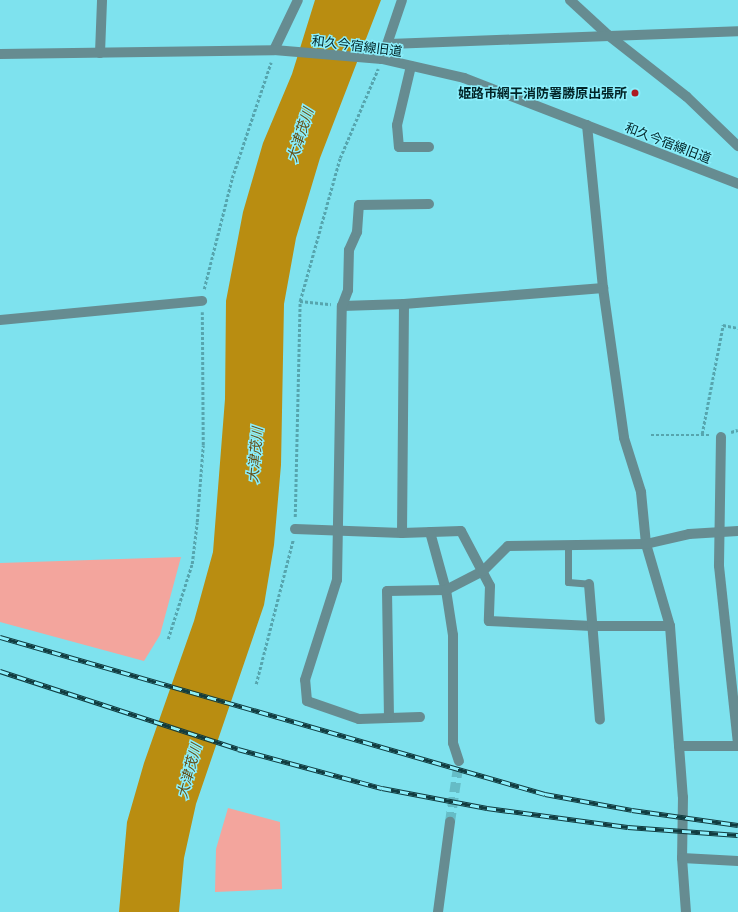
<!DOCTYPE html>
<meta charset="utf-8">
<style>
body{margin:0}
#map{position:relative;width:738px;height:912px;overflow:hidden;background:#7ee2ee;font-family:"Open Sans","Noto Sans JP",sans-serif}
div>[style]{position:absolute}
.green>*{inset:0;background:#f3a59d}
.water>*{inset:0;background:#b98d11}
.minor-tunnel>*{height:10px;margin-top:-5px;transform-origin:0;background:repeating-linear-gradient(90deg,#65bcc6 0 10px,transparent 0 15px)}
.path>*{height:2.5px;margin-top:-1.25px;transform-origin:0;background:repeating-linear-gradient(90deg,#56a5ae 0 3px,transparent 0 5px)}
.service>*{height:7px;margin:-3.5px;padding:0 3.5px;transform-origin:3.5px;border-radius:3.5px;background:#668c91}
.minor>*{height:10px;margin:-5px;padding:0 5px;transform-origin:5px;border-radius:5px;background:#668c91}
.tertiary>*{height:10px;margin:-5px;padding:0 5px;transform-origin:5px;border-radius:5px;background:#668c91}
.rail>*{height:4.5px;margin-top:-2.25px;transform-origin:0;background:repeating-linear-gradient(90deg,#8beffc 0 9px,#113c40 0 18px);box-sizing:border-box;border-block:1px solid #113c40}
.dots>*{width:11px;height:11px;translate:-50% -50%;box-sizing:border-box;border:2px solid #8beffc;border-radius:50%}
span{translate:-50% -50%;white-space:nowrap;text-align:center;line-height:1.15;-webkit-text-stroke:3px #8beffc;paint-order:stroke}
.street-label{font-size:13px;color:#022427}
.poi-label{font-size:13px;color:#022427;font-weight:700}
.right{translate:-100% -50%;text-align:right}
.water-label{font-size:14px;color:#664f16;font-style:italic}
</style>
<div id="map">
<div class="green">
<i style="clip-path:polygon(181px 557px,160px 635px,144px 661px,0 622px,0 563px)"></i>
<i style="clip-path:polygon(228px 808px,280px 822px,282px 889px,215px 892px,216px 849px)"></i>
</div>
<div class="water">
<i style="clip-path:polygon(315px 0,381px 0,320px 158px,296px 238px,284px 304px,281px 465px,274px 545px,264px 605px,196px 804px,184px 858px,179px 912px,119px 912px,127px 822px,144px 763px,194px 621px,213px 552px,225px 399px,226px 301px,243px 212px,263px 143px,292px 74px)"></i>
</div>
<div class="minor-tunnel">
<i style="left:450px;top:822px;width:62px;rotate:-81.6deg"></i>
</div>
<div class="path">
<i style="left:204px;top:289px;width:114px;rotate:-75.8deg"></i>
<i style="left:232px;top:178px;width:122px;rotate:-71.4deg"></i>
<i style="left:300px;top:301px;width:31px;rotate:6deg"></i>
<i style="left:731px;top:432px;width:7px;rotate:-16deg"></i>
<i style="left:702px;top:434px;width:111px;rotate:-79.1deg"></i>
<i style="left:723px;top:325px;width:15px;rotate:11deg"></i>
<i style="left:651px;top:435px;width:58px"></i>
<i style="left:295px;top:517px;width:216px;rotate:-88.7deg"></i>
<i style="left:300px;top:301px;width:148px;rotate:-74.4deg"></i>
<i style="left:340px;top:158px;width:97px;rotate:-66.9deg"></i>
<i style="left:168px;top:639px;width:79px;rotate:-72.3deg"></i>
<i style="left:192px;top:564px;width:42px;rotate:-83.2deg"></i>
<i style="left:197px;top:522px;width:77px;rotate:-85.5deg"></i>
<i style="left:203px;top:445px;width:133px;rotate:-90.4deg"></i>
<i style="left:256px;top:684px;width:149px;rotate:-75.6deg"></i>
</div>
<div class="service">
<i style="left:568px;top:545px;width:37px;rotate:90deg"></i>
<i style="left:568px;top:582px;width:21px;rotate:5deg"></i>
</div>
<div class="minor">
<i style="left:570px;top:0;width:52px;rotate:42.6deg"></i>
<i style="left:608px;top:35px;width:100px;rotate:38.1deg"></i>
<i style="left:687px;top:97px;width:71px;rotate:43.9deg"></i>
<i style="left:389px;top:44px;width:349px;rotate:-2.1deg"></i>
<i style="left:274px;top:50px;width:55px;rotate:-64.4deg"></i>
<i style="left:382px;top:59px;width:62px;rotate:-71.3deg"></i>
<i style="left:411px;top:66px;width:61px;rotate:103.3deg"></i>
<i style="left:397px;top:125px;width:22px;rotate:85deg"></i>
<i style="left:399px;top:147px;width:30px"></i>
<i style="left:587px;top:125px;width:164px;rotate:84.4deg"></i>
<i style="left:603px;top:288px;width:151px;rotate:82deg"></i>
<i style="left:624px;top:438px;width:57px;rotate:72.5deg"></i>
<i style="left:641px;top:492px;width:52px;rotate:84.5deg"></i>
<i style="left:646px;top:544px;width:85px;rotate:73.7deg"></i>
<i style="left:670px;top:626px;width:171px;rotate:85.7deg"></i>
<i style="left:683px;top:797px;width:61px;rotate:90.9deg"></i>
<i style="left:682px;top:858px;width:54px;rotate:85.8deg"></i>
<i style="left:342px;top:306px;width:62px;rotate:-1.8deg"></i>
<i style="left:404px;top:304px;width:200px;rotate:-4.6deg"></i>
<i style="left:0;top:320px;width:203px;rotate:-5.4deg"></i>
<i style="left:721px;top:437px;width:129px;rotate:90.9deg"></i>
<i style="left:719px;top:566px;width:180px;rotate:83.9deg"></i>
<i style="left:295px;top:529px;width:107px;rotate:2.1deg"></i>
<i style="left:402px;top:533px;width:59px;rotate:-1.9deg"></i>
<i style="left:461px;top:531px;width:62px;rotate:62.2deg"></i>
<i style="left:490px;top:586px;width:35px;rotate:92deg"></i>
<i style="left:489px;top:621px;width:103px;rotate:2.8deg"></i>
<i style="left:592px;top:626px;width:78px"></i>
<i style="left:430px;top:532px;width:60px;rotate:74.6deg"></i>
<i style="left:446px;top:590px;width:46px;rotate:81.2deg"></i>
<i style="left:453px;top:635px;width:108px;rotate:90deg"></i>
<i style="left:453px;top:743px;width:19px;rotate:72deg"></i>
<i style="left:402px;top:533px;width:229px;rotate:-89.5deg"></i>
<i style="left:589px;top:584px;width:136px;rotate:85.4deg"></i>
<i style="left:420px;top:717px;width:61px;rotate:178.1deg"></i>
<i style="left:359px;top:719px;width:55px;rotate:-160.9deg"></i>
<i style="left:307px;top:701px;width:21px;rotate:-95deg"></i>
<i style="left:305px;top:680px;width:105px;rotate:-72.3deg"></i>
<i style="left:337px;top:580px;width:274px;rotate:-89deg"></i>
<i style="left:342px;top:306px;width:17px;rotate:-69deg"></i>
<i style="left:348px;top:290px;width:40px;rotate:-88.6deg"></i>
<i style="left:349px;top:250px;width:20px;rotate:-66deg"></i>
<i style="left:357px;top:232px;width:27px;rotate:-86deg"></i>
<i style="left:359px;top:205px;width:70px;rotate:-0.8deg"></i>
<i style="left:389px;top:718px;width:127px;rotate:-90.9deg"></i>
<i style="left:387px;top:591px;width:59px;rotate:-1deg"></i>
<i style="left:446px;top:590px;width:42px;rotate:-27.2deg"></i>
<i style="left:483px;top:571px;width:35px;rotate:-45deg"></i>
<i style="left:508px;top:546px;width:138px;rotate:-0.8deg"></i>
<i style="left:646px;top:544px;width:44px;rotate:-13.1deg"></i>
<i style="left:689px;top:534px;width:49px;rotate:-3.5deg"></i>
<i style="left:679px;top:746px;width:59px"></i>
<i style="left:682px;top:858px;width:56px;rotate:3.1deg"></i>
<i style="left:438px;top:912px;width:91px;rotate:-82.4deg"></i>
</div>
<div class="tertiary">
<i style="left:100px;top:53px;width:53px;rotate:-87.8deg"></i>
<i style="left:0;top:54px;width:274px;rotate:-0.8deg"></i>
<i style="left:274px;top:50px;width:108px;rotate:4.8deg"></i>
<i style="left:382px;top:59px;width:84px;rotate:13deg"></i>
<i style="left:464px;top:78px;width:294px;rotate:21.1deg"></i>
</div>
<div class="rail">
<i style="left:0;top:637px;width:567px;rotate:16.07deg"></i>
<i style="left:545px;top:794px;width:88px;rotate:10.4deg"></i>
<i style="left:632px;top:810px;width:107px;rotate:8.1deg"></i>
<i style="left:0;top:671px;width:250px;rotate:18.1deg"></i>
<i style="left:238px;top:749px;width:149px;rotate:15.2deg"></i>
<i style="left:382px;top:788px;width:107px;rotate:10.8deg"></i>
<i style="left:487px;top:808px;width:142px;rotate:7.7deg"></i>
<i style="left:628px;top:827px;width:110px;rotate:4.2deg"></i>
</div>
<div class="dots">
<i style="left:635px;top:93px;background:#ad1a21"></i>
</div>
<div class="street-label">
<span style="left:357px;top:46px;rotate:7deg">和久今宿線旧道</span>
<span style="left:668px;top:143px;rotate:21deg">和久今宿線旧道</span>
</div>
<div class="poi-label">
<span class="right" style="left:627px;top:93px">姫路市網干消防署勝原出張所</span>
</div>
<div class="water-label">
<span style="left:300px;top:135px;rotate:-72deg">大津茂川</span>
<span style="left:255px;top:455px;rotate:-85deg">大津茂川</span>
<span style="left:189px;top:771px;rotate:-75deg">大津茂川</span>
</div>
</div>
